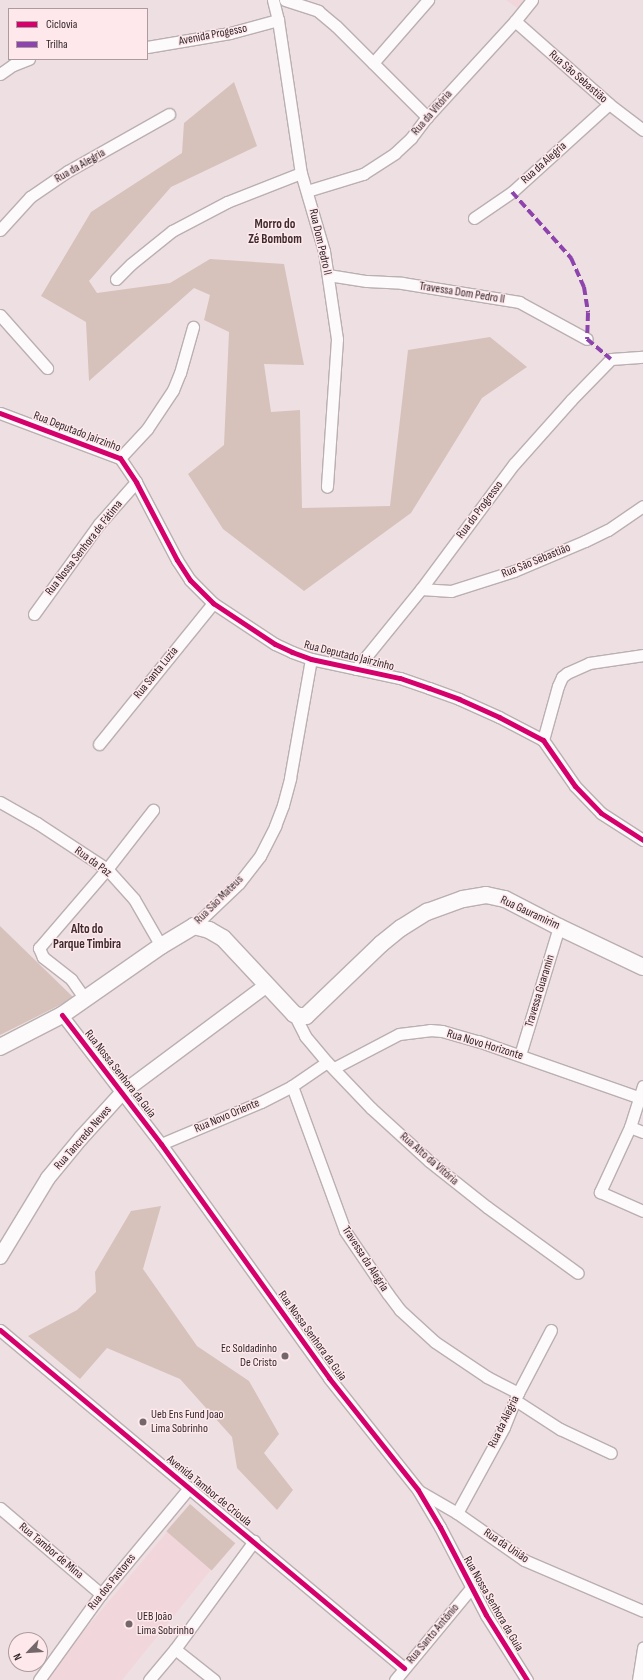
<!DOCTYPE html>
<meta charset="utf-8">
<style>
body{margin:0}
#map{position:relative;width:643px;height:1680px;overflow:hidden;background:#eedfe2;font-family:"Sofia Sans Condensed",sans-serif}
div>[style]{position:absolute}
.built>*{inset:0;background:#f1d6db}
.green>*{inset:0;background:#d6c2ba;transform-origin:0 0}
.roads{filter:drop-shadow(1px 0 #baafb1) drop-shadow(-1px 0 #baafb1) drop-shadow(0 1px #baafb1) drop-shadow(0 -1px #baafb1)}
.minor>*{height:11px;margin:-5.5px;padding:0 5.5px;transform-origin:5.5px;border-radius:5.5px;background:#fcfafb}
.tertiary>*{height:14px;margin:-7px;padding:0 7px;transform-origin:7px;border-radius:7px;background:#fcfafb}
.secondary>*{height:16px;margin:-8px;padding:0 8px;transform-origin:8px;border-radius:8px;background:#fcfafb}
.quiet>*{height:4px;margin-top:-2px;transform-origin:0;background:repeating-linear-gradient(90deg,#8e44ad 0 8px,transparent 0 12px)}
.cycleway>*{height:5px;margin:-2.5px;padding:0 2.5px;transform-origin:2.5px;border-radius:2.5px;background:#d6006c}
.dots>*{width:11px;height:11px;translate:-50% -50%;box-sizing:border-box;border:2px solid #fee8ec;border-radius:50%}
span{translate:-50% -50%;white-space:nowrap;text-align:center;line-height:1.15;-webkit-text-stroke:3px #fee8ec;paint-order:stroke}
.street-label{font-size:12px;color:#312729}
.poi-label{font-size:12px;color:#312729}
.right{translate:-100% -50%;text-align:right}
.left{translate:0 -50%;text-align:left}
.neighbourhood-label{font-size:13px;color:#3f2b2f;font-weight:700}
.legend{position:absolute;left:8px;top:8px;width:140px;height:52px;box-sizing:border-box;background:#fee8ec;border:1px solid #ac9b9e;margin:0;padding:5px 7px;list-style:none;font-size:12px;color:#312729}
.legend li{display:flex;align-items:center;gap:8px;height:20px}
.legend b{width:20px;border:1px solid #ac9b9e}
.north{position:absolute;left:8px;top:1632px;width:40px;height:40px;box-sizing:border-box;background:#fee8ec;border:1px solid #ac9b9e;border-radius:50%;rotate:245deg;font-size:11px;font-weight:700;line-height:16px;text-align:center;color:#312729}
.north::after{content:'';display:block;margin:auto;width:14px;height:18px;background:#73676a;clip-path:polygon(50% 0,100% 100%,50% 72%,0 100%)}
</style>
<div id="map">
<div class="built">
<i style="clip-path:polygon(506px 0,526px 0,519px 9px)"></i>
<i style="clip-path:polygon(167px 1532px,213px 1567px,122px 1680px,43px 1680px)"></i>
</div>
<div class="green">
<i style="clip-path:polygon(234px 82px,257px 146px,171px 187px,89px 281px,97px 293px,170px 283px,210px 259px,284px 264px,304px 365px,264px 364px,271px 412px,300px 410px,302px 508px,390px 506px,408px 350px,490px 337px,527px 367px,482px 398px,411px 513px,304px 591px,223px 529px,188px 474px,224px 445px,229px 332px,204px 320px,210px 295px,194px 288px,89px 381px,86px 322px,41px 296px,91px 212px,182px 153px,184px 123px)"></i>
<i style="clip-path:polygon(0 926px,74px 998px,0 1035px)"></i>
<i style="clip-path:polygon(161px 1206px,143px 1269px,197px 1346px,249px 1381px,279px 1434px,264px 1453px,293px 1490px,277px 1510px,237px 1468px,232px 1437px,180px 1379px,107px 1348px,80px 1379px,28px 1336px,77px 1310px,96px 1292px,95px 1272px,131px 1211px)"></i>
<i style="left:190px;top:1504px;width:60px;height:36px;rotate:41deg"></i>
</div>
<div class="roads">
<div class="minor">
<i style="left:273px;top:0;width:21px;rotate:76deg"></i>
<i style="left:278px;top:20px;width:155px;rotate:81.5deg"></i>
<i style="left:301px;top:173px;width:81px;rotate:73.6deg"></i>
<i style="left:324px;top:251px;width:89px;rotate:81.6deg"></i>
<i style="left:337px;top:339px;width:148px;rotate:93.9deg"></i>
<i style="left:285px;top:0;width:35px;rotate:18deg"></i>
<i style="left:318px;top:11px;width:23px;rotate:40deg"></i>
<i style="left:336px;top:26px;width:129px;rotate:45deg"></i>
<i style="left:515px;top:21px;width:125px;rotate:41.4deg"></i>
<i style="left:609px;top:104px;width:43px;rotate:37.4deg"></i>
<i style="left:147px;top:47px;width:84px;rotate:-9.6deg"></i>
<i style="left:230px;top:33px;width:50px;rotate:-15.2deg"></i>
<i style="left:373px;top:63px;width:84px;rotate:-48.9deg"></i>
<i style="left:0;top:74px;width:16px;rotate:-35deg"></i>
<i style="left:13px;top:65px;width:17px;rotate:-21deg"></i>
<i style="left:307px;top:191px;width:59px;rotate:-16.9deg"></i>
<i style="left:363px;top:174px;width:38px;rotate:-33deg"></i>
<i style="left:395px;top:153px;width:22px;rotate:-43deg"></i>
<i style="left:411px;top:138px;width:26px;rotate:-53deg"></i>
<i style="left:427px;top:117px;width:130px;rotate:-47.5deg"></i>
<i style="left:515px;top:21px;width:27px;rotate:-51deg"></i>
<i style="left:474px;top:218px;width:46px;rotate:-34.4deg"></i>
<i style="left:512px;top:192px;width:131px;rotate:-42.2deg"></i>
<i style="left:0;top:230px;width:45px;rotate:-47.7deg"></i>
<i style="left:30px;top:197px;width:46px;rotate:-34.4deg"></i>
<i style="left:68px;top:171px;width:116px;rotate:-29.4deg"></i>
<i style="left:328px;top:275px;width:39px;rotate:9deg"></i>
<i style="left:367px;top:281px;width:35px;rotate:3deg"></i>
<i style="left:402px;top:283px;width:119px;rotate:9.2deg"></i>
<i style="left:519px;top:302px;width:77px;rotate:28.6deg"></i>
<i style="left:116px;top:279px;width:21px;rotate:-45deg"></i>
<i style="left:131px;top:264px;width:53px;rotate:-38.8deg"></i>
<i style="left:172px;top:231px;width:62px;rotate:-27.8deg"></i>
<i style="left:227px;top:202px;width:79px;rotate:-21.4deg"></i>
<i style="left:0;top:315px;width:71px;rotate:48.4deg"></i>
<i style="left:0;top:413px;width:128px;rotate:20.6deg"></i>
<i style="left:120px;top:458px;width:29px;rotate:56deg"></i>
<i style="left:136px;top:482px;width:88px;rotate:62.3deg"></i>
<i style="left:177px;top:560px;width:24px;rotate:57deg"></i>
<i style="left:190px;top:580px;width:33px;rotate:45deg"></i>
<i style="left:213px;top:603px;width:74px;rotate:33.5deg"></i>
<i style="left:275px;top:644px;width:19px;rotate:25deg"></i>
<i style="left:292px;top:652px;width:20px;rotate:20deg"></i>
<i style="left:311px;top:659px;width:91px;rotate:12.1deg"></i>
<i style="left:400px;top:678px;width:31px;rotate:19deg"></i>
<i style="left:429px;top:688px;width:32px;rotate:20deg"></i>
<i style="left:459px;top:699px;width:44px;rotate:24.2deg"></i>
<i style="left:499px;top:717px;width:50px;rotate:27.6deg"></i>
<i style="left:543px;top:740px;width:56px;rotate:55.2deg"></i>
<i style="left:575px;top:786px;width:37px;rotate:46deg"></i>
<i style="left:601px;top:813px;width:50px;rotate:32.7deg"></i>
<i style="left:120px;top:458px;width:40px;rotate:-47deg"></i>
<i style="left:147px;top:429px;width:47px;rotate:-56.3deg"></i>
<i style="left:173px;top:390px;width:18px;rotate:-68deg"></i>
<i style="left:180px;top:373px;width:48px;rotate:-74.2deg"></i>
<i style="left:421px;top:589px;width:30px;rotate:4deg"></i>
<i style="left:451px;top:591px;width:66px;rotate:-17.6deg"></i>
<i style="left:514px;top:571px;width:77px;rotate:-22.9deg"></i>
<i style="left:585px;top:541px;width:25px;rotate:-26deg"></i>
<i style="left:608px;top:530px;width:42px;rotate:-34.4deg"></i>
<i style="left:34px;top:614px;width:111px;rotate:-54.2deg"></i>
<i style="left:99px;top:524px;width:56px;rotate:-48.6deg"></i>
<i style="left:356px;top:669px;width:103px;rotate:-50.9deg"></i>
<i style="left:421px;top:589px;width:156px;rotate:-53.4deg"></i>
<i style="left:514px;top:464px;width:86px;rotate:-48.3deg"></i>
<i style="left:571px;top:400px;width:57px;rotate:-45.7deg"></i>
<i style="left:611px;top:359px;width:32px;rotate:-4deg"></i>
<i style="left:543px;top:740px;width:56px;rotate:-74.5deg"></i>
<i style="left:558px;top:686px;width:10px;rotate:-66deg"></i>
<i style="left:562px;top:677px;width:6px;rotate:-39deg"></i>
<i style="left:567px;top:673px;width:24px;rotate:-24deg"></i>
<i style="left:589px;top:663px;width:55px;rotate:-8.4deg"></i>
<i style="left:99px;top:744px;width:181px;rotate:-51deg"></i>
<i style="left:0;top:802px;width:43px;rotate:29.6deg"></i>
<i style="left:37px;top:823px;width:84px;rotate:33.3deg"></i>
<i style="left:107px;top:869px;width:40px;rotate:48deg"></i>
<i style="left:134px;top:899px;width:54px;rotate:60.1deg"></i>
<i style="left:194px;top:926px;width:62px;rotate:-43.7deg"></i>
<i style="left:239px;top:883px;width:34px;rotate:-52deg"></i>
<i style="left:260px;top:856px;width:34px;rotate:-63deg"></i>
<i style="left:275px;top:826px;width:22px;rotate:-69deg"></i>
<i style="left:283px;top:805px;width:28px;rotate:-75deg"></i>
<i style="left:290px;top:778px;width:121px;rotate:-80deg"></i>
<i style="left:85px;top:999px;width:24px;rotate:-125deg"></i>
<i style="left:71px;top:979px;width:36px;rotate:-142deg"></i>
<i style="left:43px;top:957px;width:10px;rotate:-114deg"></i>
<i style="left:39px;top:948px;width:104px;rotate:-49.3deg"></i>
<i style="left:107px;top:869px;width:75px;rotate:-52.1deg"></i>
<i style="left:294px;top:1014px;width:25px;rotate:63deg"></i>
<i style="left:305px;top:1036px;width:34px;rotate:50deg"></i>
<i style="left:327px;top:1062px;width:64px;rotate:46.3deg"></i>
<i style="left:371px;top:1108px;width:79px;rotate:42.4deg"></i>
<i style="left:429px;top:1161px;width:74px;rotate:38.4deg"></i>
<i style="left:487px;top:1207px;width:112px;rotate:36deg"></i>
<i style="left:62px;top:1015px;width:163px;rotate:52.5deg"></i>
<i style="left:161px;top:1144px;width:288px;rotate:54.3deg"></i>
<i style="left:329px;top:1378px;width:143px;rotate:51.5deg"></i>
<i style="left:418px;top:1490px;width:43px;rotate:59.3deg"></i>
<i style="left:440px;top:1527px;width:99px;rotate:62.4deg"></i>
<i style="left:486px;top:1615px;width:77px;rotate:57.8deg"></i>
<i style="left:520px;top:1055px;width:134px;rotate:-73.1deg"></i>
<i style="left:334px;top:1068px;width:73px;rotate:-27.6deg"></i>
<i style="left:399px;top:1034px;width:31px;rotate:-7deg"></i>
<i style="left:430px;top:1030px;width:12px;rotate:5deg"></i>
<i style="left:442px;top:1031px;width:37px;rotate:16deg"></i>
<i style="left:478px;top:1041px;width:170px;rotate:19.3deg"></i>
<i style="left:292px;top:1086px;width:154px;rotate:69.9deg"></i>
<i style="left:345px;top:1231px;width:76px;rotate:55.7deg"></i>
<i style="left:388px;top:1294px;width:20px;rotate:53deg"></i>
<i style="left:400px;top:1310px;width:47px;rotate:42.4deg"></i>
<i style="left:435px;top:1342px;width:63px;rotate:33.9deg"></i>
<i style="left:487px;top:1377px;width:35px;rotate:27deg"></i>
<i style="left:643px;top:1086px;width:43px;rotate:107.6deg"></i>
<i style="left:630px;top:1127px;width:72px;rotate:114.8deg"></i>
<i style="left:600px;top:1192px;width:47px;rotate:23.8deg"></i>
<i style="left:630px;top:1127px;width:14px;rotate:21deg"></i>
<i style="left:161px;top:1144px;width:108px;rotate:-22.8deg"></i>
<i style="left:261px;top:1102px;width:35px;rotate:-27deg"></i>
<i style="left:292px;top:1086px;width:42px;rotate:-34.4deg"></i>
<i style="left:0;top:1330px;width:527px;rotate:39.92deg"></i>
<i style="left:515px;top:1400px;width:54px;rotate:32.8deg"></i>
<i style="left:560px;top:1429px;width:56px;rotate:25.2deg"></i>
<i style="left:419px;top:1491px;width:44px;rotate:30.1deg"></i>
<i style="left:457px;top:1513px;width:82px;rotate:35deg"></i>
<i style="left:524px;top:1560px;width:129px;rotate:23.2deg"></i>
<i style="left:0;top:1508px;width:133px;rotate:40.4deg"></i>
<i style="left:457px;top:1513px;width:98px;rotate:-61.3deg"></i>
<i style="left:504px;top:1427px;width:37px;rotate:-68deg"></i>
<i style="left:518px;top:1393px;width:71px;rotate:-62.4deg"></i>
<i style="left:175px;top:1649px;width:50px;rotate:38.5deg"></i>
<i style="left:39px;top:1680px;width:106px;rotate:-54.2deg"></i>
<i style="left:101px;top:1594px;width:138px;rotate:-50.3deg"></i>
<i style="left:149px;top:1680px;width:40px;rotate:-50deg"></i>
<i style="left:175px;top:1649px;width:134px;rotate:-53.8deg"></i>
<i style="left:395px;top:1680px;width:119px;rotate:-50.4deg"></i>
<i style="left:638px;top:1680px;width:33px;rotate:-81deg"></i>
</div>
<div class="tertiary">
<i style="left:0;top:1257px;width:92px;rotate:-58.7deg"></i>
<i style="left:48px;top:1178px;width:52px;rotate:-50.5deg"></i>
<i style="left:81px;top:1138px;width:61px;rotate:-47.7deg"></i>
<i style="left:122px;top:1093px;width:181px;rotate:-36.7deg"></i>
</div>
<div class="secondary">
<i style="left:0;top:1047px;width:70px;rotate:-27.3deg"></i>
<i style="left:62px;top:1015px;width:121px;rotate:-34.9deg"></i>
<i style="left:161px;top:946px;width:39px;rotate:-31deg"></i>
<i style="left:194px;top:926px;width:16px;rotate:15deg"></i>
<i style="left:209px;top:930px;width:16px;rotate:30deg"></i>
<i style="left:223px;top:938px;width:104px;rotate:46.9deg"></i>
<i style="left:294px;top:1014px;width:5px;rotate:22deg"></i>
<i style="left:299px;top:1016px;width:7px"></i>
<i style="left:306px;top:1016px;width:104px;rotate:-43.8deg"></i>
<i style="left:381px;top:944px;width:26px;rotate:-39deg"></i>
<i style="left:401px;top:928px;width:31px;rotate:-32deg"></i>
<i style="left:427px;top:912px;width:38px;rotate:-20deg"></i>
<i style="left:463px;top:899px;width:23px;rotate:-10deg"></i>
<i style="left:486px;top:895px;width:19px;rotate:12deg"></i>
<i style="left:505px;top:899px;width:61px;rotate:27.4deg"></i>
<i style="left:559px;top:927px;width:93px;rotate:25.5deg"></i>
</div>
</div>
<div class="quiet">
<i style="left:512px;top:192px;width:89px;rotate:48.2deg"></i>
<i style="left:571px;top:258px;width:32px;rotate:66deg"></i>
<i style="left:584px;top:287px;width:26px;rotate:81deg"></i>
<i style="left:588px;top:313px;width:26px;rotate:92deg"></i>
<i style="left:587px;top:339px;width:31px;rotate:40deg"></i>
</div>
<div class="cycleway">
<i style="left:0;top:413px;width:128px;rotate:20.6deg"></i>
<i style="left:120px;top:458px;width:29px;rotate:56deg"></i>
<i style="left:136px;top:482px;width:88px;rotate:62.3deg"></i>
<i style="left:177px;top:560px;width:24px;rotate:57deg"></i>
<i style="left:190px;top:580px;width:33px;rotate:45deg"></i>
<i style="left:213px;top:603px;width:74px;rotate:33.5deg"></i>
<i style="left:275px;top:644px;width:19px;rotate:25deg"></i>
<i style="left:292px;top:652px;width:20px;rotate:20deg"></i>
<i style="left:311px;top:659px;width:91px;rotate:12.1deg"></i>
<i style="left:400px;top:678px;width:31px;rotate:19deg"></i>
<i style="left:429px;top:688px;width:32px;rotate:20deg"></i>
<i style="left:459px;top:699px;width:44px;rotate:24.2deg"></i>
<i style="left:499px;top:717px;width:50px;rotate:27.6deg"></i>
<i style="left:543px;top:740px;width:56px;rotate:55.2deg"></i>
<i style="left:575px;top:786px;width:37px;rotate:46deg"></i>
<i style="left:601px;top:813px;width:50px;rotate:32.7deg"></i>
<i style="left:62px;top:1015px;width:163px;rotate:52.5deg"></i>
<i style="left:161px;top:1144px;width:288px;rotate:54.3deg"></i>
<i style="left:329px;top:1378px;width:143px;rotate:51.5deg"></i>
<i style="left:418px;top:1490px;width:43px;rotate:59.3deg"></i>
<i style="left:440px;top:1527px;width:99px;rotate:62.4deg"></i>
<i style="left:486px;top:1615px;width:77px;rotate:57.8deg"></i>
<i style="left:0;top:1330px;width:527px;rotate:39.92deg"></i>
</div>
<div class="dots">
<i style="left:285px;top:1356px;background:#73676a"></i>
<i style="left:143px;top:1422px;background:#73676a"></i>
<i style="left:129px;top:1624px;background:#73676a"></i>
</div>
<div class="street-label">
<span style="left:213px;top:35px;rotate:-11deg">Avenida Progesso</span>
<span style="left:578px;top:77px;rotate:41deg">Rua São Sebastião</span>
<span style="left:432px;top:113px;rotate:-49deg">Rua da Vitória</span>
<span style="left:544px;top:163px;rotate:-42deg">Rua da Alegria</span>
<span style="left:80px;top:166px;rotate:-30deg">Rua da Alegria</span>
<span style="left:320px;top:242px;rotate:77deg">Rua Dom Pedro II</span>
<span style="left:462px;top:293px;rotate:9deg">Travessa Dom Pedro II</span>
<span style="left:77px;top:432px;rotate:21deg">Rua Deputado Jairzinho</span>
<span style="left:480px;top:510px;rotate:-53deg">Rua do Progresso</span>
<span style="left:84px;top:548px;rotate:-52deg">Rua Nossa Senhora de Fátima</span>
<span style="left:536px;top:561px;rotate:-22deg">Rua São Sebastião</span>
<span style="left:349px;top:656px;rotate:14deg">Rua Deputado Jairzinho</span>
<span style="left:156px;top:673px;rotate:-51deg">Rua Santa Luzia</span>
<span style="left:93px;top:862px;rotate:36deg">Rua da Paz</span>
<span style="left:219px;top:900px;rotate:-45deg">Rua São Mateus</span>
<span style="left:530px;top:913px;rotate:25deg">Rua Gauramirim</span>
<span style="left:540px;top:991px;rotate:-73deg">Travessa Guaramin</span>
<span style="left:485px;top:1045px;rotate:17deg">Rua Novo Horizonte</span>
<span style="left:120px;top:1074px;rotate:52deg">Rua Nossa Senhora da Guia</span>
<span style="left:227px;top:1116px;rotate:-23deg">Rua Novo Oriente</span>
<span style="left:83px;top:1138px;rotate:-49deg">Rua Tancredo Neves</span>
<span style="left:429px;top:1159px;rotate:41deg">Rua Alto da Vitória</span>
<span style="left:365px;top:1259px;rotate:57deg">Travessa da Alegria</span>
<span style="left:312px;top:1336px;rotate:54deg">Rua Nossa Senhora da Guia</span>
<span style="left:504px;top:1422px;rotate:-64deg">Rua da Alegria</span>
<span style="left:209px;top:1491px;rotate:39deg">Avenida Tambor de Crioula</span>
<span style="left:506px;top:1546px;rotate:34deg">Rua da União</span>
<span style="left:51px;top:1551px;rotate:40deg">Rua Tambor de Mina</span>
<span style="left:112px;top:1582px;rotate:-51deg">Rua dos Pastores</span>
<span style="left:493px;top:1604px;rotate:60deg">Rua Nossa Senhora da Guia</span>
<span style="left:433px;top:1634px;rotate:-50deg">Rua Santo Antônio</span>
</div>
<div class="poi-label">
<span class="right" style="left:277px;top:1356px">Ec Soldadinho<br>De Cristo</span>
<span class="left" style="left:151px;top:1422px">Ueb Ens Fund Joao<br>Lima Sobrinho</span>
<span class="left" style="left:137px;top:1624px">UEB João<br>Lima Sobrinho</span>
</div>
<div class="neighbourhood-label">
<span style="left:275px;top:232px">Morro do<br>Zé Bombom</span>
<span style="left:87px;top:937px">Alto do<br>Parque Timbira</span>
</div>
<ul class="legend">
<li><b style="height:5px;background:#d6006c"></b>Ciclovia</li>
<li><b style="height:5px;background:#8e44ad"></b>Trilha</li>
</ul>
<div class="north">N</div>
</div>
